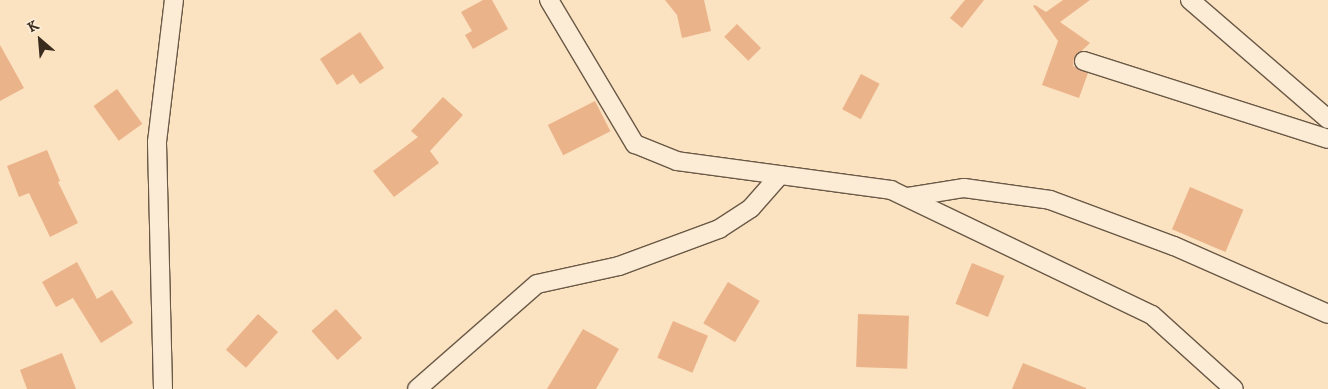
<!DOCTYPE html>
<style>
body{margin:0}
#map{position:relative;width:1328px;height:389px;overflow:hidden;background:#fbe2c0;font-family:"IM FELL English",serif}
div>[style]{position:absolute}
.building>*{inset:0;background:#ebb38a;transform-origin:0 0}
.roads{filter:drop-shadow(1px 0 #6a5946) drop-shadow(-1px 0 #6a5946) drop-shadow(0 1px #6a5946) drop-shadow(0 -1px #6a5946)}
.minor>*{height:18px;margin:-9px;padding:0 9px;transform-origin:9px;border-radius:9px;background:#fcecd6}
span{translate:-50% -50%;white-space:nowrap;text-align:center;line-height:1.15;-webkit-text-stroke:5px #fcecd6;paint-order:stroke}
.north{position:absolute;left:15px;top:15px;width:50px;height:50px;-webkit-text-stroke:4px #fcecd6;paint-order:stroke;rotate:333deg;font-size:14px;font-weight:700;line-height:20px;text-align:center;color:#392b1d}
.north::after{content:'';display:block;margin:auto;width:18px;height:22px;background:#392b1d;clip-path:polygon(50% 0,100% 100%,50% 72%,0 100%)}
</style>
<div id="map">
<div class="building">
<i style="clip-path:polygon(483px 0,492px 0,508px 29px,473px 49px,465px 35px,472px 31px,461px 12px)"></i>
<i style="clip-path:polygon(665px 0,704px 0,711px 31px,682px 38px,677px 15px)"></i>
<i style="clip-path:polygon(965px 0,984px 0,962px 28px,950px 18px)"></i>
<i style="clip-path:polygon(1063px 0,1090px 0,1060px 22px,1090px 43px,1074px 58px,1073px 66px,1088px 73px,1079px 98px,1042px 85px,1058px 41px,1033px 6px,1035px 5px,1046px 12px)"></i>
<i style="left:737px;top:24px;width:34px;height:18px;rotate:45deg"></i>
<i style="clip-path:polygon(360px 32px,384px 68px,360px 84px,353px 74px,337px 85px,320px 59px)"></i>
<i style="clip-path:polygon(0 45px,24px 88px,0 101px)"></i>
<i style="left:861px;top:74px;width:21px;height:40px;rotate:28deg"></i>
<i style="left:117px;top:89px;width:43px;height:29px;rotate:54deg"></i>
<i style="clip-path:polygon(443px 97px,463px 115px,430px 151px,439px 163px,394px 197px,373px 171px,418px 137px,411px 131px)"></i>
<i style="left:595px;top:101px;width:34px;height:53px;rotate:63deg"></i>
<i style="clip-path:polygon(47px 150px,60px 181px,58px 182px,78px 223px,50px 237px,29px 193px,19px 197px,7px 166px)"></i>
<i style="left:1190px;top:187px;width:58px;height:46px;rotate:23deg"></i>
<i style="clip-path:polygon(77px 262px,97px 299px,112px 290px,133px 323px,101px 343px,73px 298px,56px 307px,42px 282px)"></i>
<i style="left:972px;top:263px;width:35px;height:44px;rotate:22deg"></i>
<i style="left:728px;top:282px;width:37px;height:48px;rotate:31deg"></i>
<i style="left:336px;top:309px;width:39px;height:33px;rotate:48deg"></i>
<i style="left:258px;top:314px;width:27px;height:48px;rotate:42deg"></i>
<i style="left:858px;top:314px;width:51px;height:53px;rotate:2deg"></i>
<i style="left:673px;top:321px;width:38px;height:40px;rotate:23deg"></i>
<i style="clip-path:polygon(583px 329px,619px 349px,596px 389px,547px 389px)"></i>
<i style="clip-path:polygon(62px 353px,76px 389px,27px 389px,20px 370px)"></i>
<i style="clip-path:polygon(1023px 363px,1086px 388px,1086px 389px,1012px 389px)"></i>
</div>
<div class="roads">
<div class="minor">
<i style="left:549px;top:0;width:168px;rotate:59.2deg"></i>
<i style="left:635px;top:144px;width:45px;rotate:22deg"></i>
<i style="left:677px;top:161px;width:216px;rotate:7.7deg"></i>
<i style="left:891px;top:190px;width:289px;rotate:25.6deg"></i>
<i style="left:1152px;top:315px;width:110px;rotate:42.1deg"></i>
<i style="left:1190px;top:0;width:182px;rotate:40.8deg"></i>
<i style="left:1084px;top:61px;width:256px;rotate:17.7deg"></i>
<i style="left:908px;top:197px;width:57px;rotate:-9.1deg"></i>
<i style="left:964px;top:188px;width:87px;rotate:7.9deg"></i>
<i style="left:1050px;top:200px;width:132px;rotate:20.4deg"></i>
<i style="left:1174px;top:246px;width:168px;rotate:23.8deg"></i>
<i style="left:163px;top:389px;width:247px;rotate:-91.4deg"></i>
<i style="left:157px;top:142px;width:143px;rotate:-83.2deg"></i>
<i style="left:417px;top:389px;width:159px;rotate:-41.2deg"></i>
<i style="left:537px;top:284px;width:84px;rotate:-12.4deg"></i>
<i style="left:619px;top:266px;width:107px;rotate:-20.3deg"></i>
<i style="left:719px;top:229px;width:38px;rotate:-33deg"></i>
<i style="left:751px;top:208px;width:44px;rotate:-48.7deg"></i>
</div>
</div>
<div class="north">K</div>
</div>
